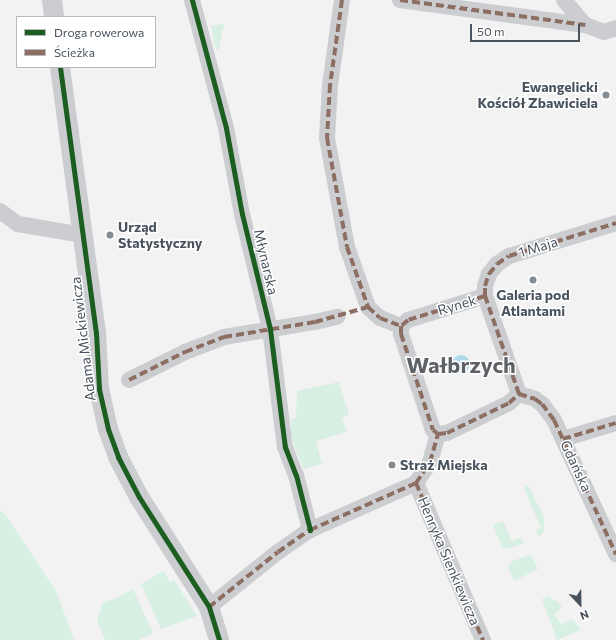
<!DOCTYPE html>
<meta charset="utf-8">
<style>
body{margin:0}
#map{position:relative;width:616px;height:640px;overflow:hidden;background:#f2f2f2;font-family:Commissioner,sans-serif}
div>[style]{position:absolute}
.green>*{inset:0;background:#d7f0e3}
.water>*{inset:0;background:#addbec}
.round{border-radius:50%}
.minor>*{height:16px;margin:-8px;padding:0 8px;transform-origin:8px;border-radius:8px;background:#cbcdd0}
.tertiary>*{height:20px;margin:-10px;padding:0 10px;transform-origin:10px;border-radius:10px;background:#cbcdd0}
.quiet>*{height:4px;margin-top:-2px;transform-origin:0;background:repeating-linear-gradient(90deg,#8d6e63 0 8px,transparent 0 12px)}
.cycleway>*{height:5px;margin:-2.5px;padding:0 2.5px;transform-origin:2.5px;border-radius:2.5px;background:#1b5e20}
.dots>*{width:11px;height:11px;translate:-50% -50%;box-sizing:border-box;border:2px solid #fff;border-radius:50%}
span{translate:-50% -50%;white-space:nowrap;text-align:center;line-height:1.15;-webkit-text-stroke:3px #fff;paint-order:stroke}
.poi-label{font-size:14px;color:#49535e;font-weight:700}
.right{translate:-100% -50%;text-align:right}
.left{translate:0 -50%;text-align:left}
.street-label{font-size:14px;color:#49535e}
.town-label{font-size:22px;color:#5d6166;font-weight:700}
.legend{position:absolute;left:16px;top:16px;width:140px;height:52px;box-sizing:border-box;background:#fff;border:1px solid #b6babf;margin:0;padding:5px 7px;list-style:none;font-size:12px;color:#49535e}
.legend li{display:flex;align-items:center;gap:8px;height:20px}
.legend b{width:20px;border:1px solid #b6babf}
.north{position:absolute;left:560px;top:584px;width:40px;height:40px;-webkit-text-stroke:3px #fff;paint-order:stroke;rotate:158deg;font-size:11px;font-weight:700;line-height:16px;text-align:center;color:#49535e}
.north::after{content:'';display:block;margin:auto;width:14px;height:18px;background:#49535e;clip-path:polygon(50% 0,100% 100%,50% 72%,0 100%)}
.scale{position:absolute;left:470px;top:24px;width:110px;height:18px;box-sizing:border-box;border:2px solid #49535e;border-top:0;padding-left:5px;font-size:12px;line-height:14px;white-space:nowrap;color:#49535e;-webkit-text-stroke:3px #fff;paint-order:stroke}
</style>
<div id="map">
<div class="green">
<i style="clip-path:polygon(224px 24px,219px 49px,216px 50px,211px 26px)"></i>
<i style="clip-path:polygon(339px 382px,349px 415px,342px 418px,347px 432px,316px 441px,322px 464px,304px 469px,295px 448px,291px 433px,291px 419px,296px 418px,297px 391px)"></i>
<i style="clip-path:polygon(528px 485px,544px 517px,544px 531px,539px 537px,536px 530px,541px 528px,524px 488px)"></i>
<i style="clip-path:polygon(0 510px,6px 515px,57px 593px,74px 640px,0 640px)"></i>
<i style="clip-path:polygon(503px 521px,512px 541px,521px 537px,524px 543px,508px 549px,502px 547px,493px 525px)"></i>
<i style="clip-path:polygon(529px 555px,532px 556px,538px 569px,514px 581px,508px 568px,510px 562px)"></i>
<i style="clip-path:polygon(164px 571px,170px 582px,174px 580px,197px 616px,161px 629px,141px 584px)"></i>
<i style="clip-path:polygon(133px 589px,153px 633px,138px 640px,105px 640px,97px 620px,103px 602px,117px 598px)"></i>
<i style="clip-path:polygon(548px 596px,554px 601px,556px 600px,562px 607px,554px 615px,562px 625px,572px 619px,581px 630px,557px 640px,542px 599px)"></i>
</div>
<div class="water">
<i class="round" style="left:452px;top:355px;width:18px;height:18px"></i>
</div>
<div class="minor">
<i style="left:192px;top:0;width:132px;rotate:75.1deg"></i>
<i style="left:226px;top:128px;width:87px;rotate:79.5deg"></i>
<i style="left:242px;top:214px;width:118px;rotate:76.3deg"></i>
<i style="left:270px;top:329px;width:119px;rotate:82.8deg"></i>
<i style="left:285px;top:447px;width:30px;rotate:69deg"></i>
<i style="left:296px;top:475px;width:57px;rotate:75.7deg"></i>
<i style="left:342px;top:0;width:86px;rotate:98deg"></i>
<i style="left:330px;top:85px;width:53px;rotate:93.2deg"></i>
<i style="left:327px;top:138px;width:111px;rotate:79.6deg"></i>
<i style="left:347px;top:247px;width:64px;rotate:70.7deg"></i>
<i style="left:368px;top:307px;width:16px;rotate:43deg"></i>
<i style="left:380px;top:318px;width:22px;rotate:21deg"></i>
<i style="left:400px;top:0;width:187px;rotate:7.7deg"></i>
<i style="left:585px;top:25px;width:20px;rotate:20deg"></i>
<i style="left:604px;top:32px;width:13px;rotate:-18deg"></i>
<i style="left:564px;top:0;width:33px;rotate:50deg"></i>
<i style="left:0;top:211px;width:22px;rotate:36deg"></i>
<i style="left:18px;top:224px;width:66px;rotate:9.6deg"></i>
<i style="left:485px;top:296px;width:81px;rotate:162.7deg"></i>
<i style="left:408px;top:320px;width:9px;rotate:139deg"></i>
<i style="left:401px;top:326px;width:8px;rotate:90deg"></i>
<i style="left:401px;top:334px;width:101px;rotate:71.6deg"></i>
<i style="left:433px;top:430px;width:6px;rotate:39deg"></i>
<i style="left:438px;top:434px;width:9px;rotate:-6deg"></i>
<i style="left:447px;top:433px;width:69px;rotate:-25.8deg"></i>
<i style="left:509px;top:403px;width:13px;rotate:-42deg"></i>
<i style="left:129px;top:380px;width:63px;rotate:-26.6deg"></i>
<i style="left:185px;top:352px;width:42px;rotate:-21deg"></i>
<i style="left:224px;top:337px;width:92px;rotate:-9.4deg"></i>
<i style="left:315px;top:322px;width:23px;rotate:-13deg"></i>
<i style="left:519px;top:394px;width:104px;rotate:-109.1deg"></i>
<i style="left:485px;top:296px;width:10px;rotate:-90deg"></i>
<i style="left:485px;top:286px;width:13px;rotate:-72deg"></i>
<i style="left:489px;top:274px;width:13px;rotate:-51deg"></i>
<i style="left:497px;top:264px;width:14px;rotate:-34deg"></i>
<i style="left:509px;top:256px;width:112px;rotate:-17.1deg"></i>
<i style="left:519px;top:394px;width:17px;rotate:17deg"></i>
<i style="left:535px;top:399px;width:9px;rotate:36deg"></i>
<i style="left:542px;top:404px;width:20px;rotate:53deg"></i>
<i style="left:554px;top:420px;width:148px;rotate:65.2deg"></i>
<i style="left:563px;top:439px;width:55px;rotate:-16.8deg"></i>
<i style="left:416px;top:483px;width:171px;rotate:66.9deg"></i>
<i style="left:209px;top:607px;width:88px;rotate:-38.6deg"></i>
<i style="left:278px;top:552px;width:39px;rotate:-35deg"></i>
<i style="left:310px;top:530px;width:116px;rotate:-23.9deg"></i>
<i style="left:416px;top:483px;width:25px;rotate:-56deg"></i>
<i style="left:430px;top:462px;width:29px;rotate:-74deg"></i>
</div>
<div class="tertiary">
<i style="left:52px;top:0;width:17px;rotate:83deg"></i>
<i style="left:60px;top:67px;width:268px;rotate:82.3deg"></i>
<i style="left:96px;top:333px;width:56px;rotate:86.9deg"></i>
<i style="left:99px;top:389px;width:41px;rotate:77.3deg"></i>
<i style="left:108px;top:429px;width:30px;rotate:70deg"></i>
<i style="left:118px;top:457px;width:45px;rotate:62.3deg"></i>
<i style="left:139px;top:497px;width:130px;rotate:57.5deg"></i>
<i style="left:209px;top:607px;width:34px;rotate:73deg"></i>
</div>
<div class="quiet">
<i style="left:342px;top:0;width:86px;rotate:98deg"></i>
<i style="left:330px;top:85px;width:53px;rotate:93.2deg"></i>
<i style="left:327px;top:138px;width:111px;rotate:79.6deg"></i>
<i style="left:347px;top:247px;width:64px;rotate:70.7deg"></i>
<i style="left:368px;top:307px;width:16px;rotate:43deg"></i>
<i style="left:380px;top:318px;width:22px;rotate:21deg"></i>
<i style="left:400px;top:0;width:187px;rotate:7.7deg"></i>
<i style="left:485px;top:296px;width:81px;rotate:162.7deg"></i>
<i style="left:408px;top:320px;width:9px;rotate:139deg"></i>
<i style="left:401px;top:326px;width:8px;rotate:90deg"></i>
<i style="left:401px;top:334px;width:101px;rotate:71.6deg"></i>
<i style="left:433px;top:430px;width:6px;rotate:39deg"></i>
<i style="left:438px;top:434px;width:9px;rotate:-6deg"></i>
<i style="left:447px;top:433px;width:69px;rotate:-25.8deg"></i>
<i style="left:509px;top:403px;width:13px;rotate:-42deg"></i>
<i style="left:129px;top:380px;width:63px;rotate:-26.6deg"></i>
<i style="left:185px;top:352px;width:42px;rotate:-21deg"></i>
<i style="left:224px;top:337px;width:92px;rotate:-9.4deg"></i>
<i style="left:315px;top:322px;width:55px;rotate:-15.8deg"></i>
<i style="left:519px;top:394px;width:104px;rotate:-109.1deg"></i>
<i style="left:485px;top:296px;width:10px;rotate:-90deg"></i>
<i style="left:485px;top:286px;width:13px;rotate:-72deg"></i>
<i style="left:489px;top:274px;width:13px;rotate:-51deg"></i>
<i style="left:497px;top:264px;width:14px;rotate:-34deg"></i>
<i style="left:509px;top:256px;width:112px;rotate:-17.1deg"></i>
<i style="left:519px;top:394px;width:17px;rotate:17deg"></i>
<i style="left:535px;top:399px;width:9px;rotate:36deg"></i>
<i style="left:542px;top:404px;width:20px;rotate:53deg"></i>
<i style="left:554px;top:420px;width:148px;rotate:65.2deg"></i>
<i style="left:563px;top:439px;width:55px;rotate:-16.8deg"></i>
<i style="left:416px;top:483px;width:171px;rotate:66.9deg"></i>
<i style="left:209px;top:607px;width:88px;rotate:-38.6deg"></i>
<i style="left:278px;top:552px;width:39px;rotate:-35deg"></i>
<i style="left:310px;top:530px;width:116px;rotate:-23.9deg"></i>
<i style="left:416px;top:483px;width:25px;rotate:-56deg"></i>
<i style="left:430px;top:462px;width:29px;rotate:-74deg"></i>
</div>
<div class="cycleway">
<i style="left:192px;top:0;width:132px;rotate:75.1deg"></i>
<i style="left:226px;top:128px;width:87px;rotate:79.5deg"></i>
<i style="left:242px;top:214px;width:118px;rotate:76.3deg"></i>
<i style="left:270px;top:329px;width:119px;rotate:82.8deg"></i>
<i style="left:285px;top:447px;width:30px;rotate:69deg"></i>
<i style="left:296px;top:475px;width:57px;rotate:75.7deg"></i>
<i style="left:60px;top:67px;width:268px;rotate:82.3deg"></i>
<i style="left:96px;top:333px;width:56px;rotate:86.9deg"></i>
<i style="left:99px;top:389px;width:41px;rotate:77.3deg"></i>
<i style="left:108px;top:429px;width:30px;rotate:70deg"></i>
<i style="left:118px;top:457px;width:45px;rotate:62.3deg"></i>
<i style="left:139px;top:497px;width:130px;rotate:57.5deg"></i>
<i style="left:209px;top:607px;width:34px;rotate:73deg"></i>
</div>
<div class="dots">
<i style="left:606px;top:95px;background:#848b92"></i>
<i style="left:110px;top:235px;background:#848b92"></i>
<i style="left:533px;top:280px;background:#848b92"></i>
<i style="left:392px;top:465px;background:#848b92"></i>
</div>
<div class="poi-label">
<span class="right" style="left:598px;top:95px">Ewangelicki<br>Kościół Zbawiciela</span>
<span class="left" style="left:118px;top:235px">Urząd<br>Statystyczny</span>
<span style="left:533px;top:303px">Galeria pod<br>Atlantami</span>
<span class="left" style="left:400px;top:465px">Straż Miejska</span>
</div>
<div class="street-label">
<span style="left:538px;top:247px;rotate:-17deg">1 Maja</span>
<span style="left:266px;top:262px;rotate:77deg">Młynarska</span>
<span style="left:457px;top:305px;rotate:-17deg">Rynek</span>
<span style="left:83px;top:339px;rotate:-97deg">Adama Mickiewicza</span>
<span style="left:576px;top:466px;rotate:65deg">Gdańska</span>
<span style="left:449px;top:561px;rotate:67deg">Henryka Sienkiewicza</span>
</div>
<div class="town-label">
<span style="left:461px;top:365px">Wałbrzych</span>
</div>
<ul class="legend">
<li><b style="height:5px;background:#1b5e20"></b>Droga rowerowa</li>
<li><b style="height:5px;background:#8d6e63"></b>Ścieżka</li>
</ul>
<div class="north">N</div>
<div class="scale">50 m</div>
</div>
